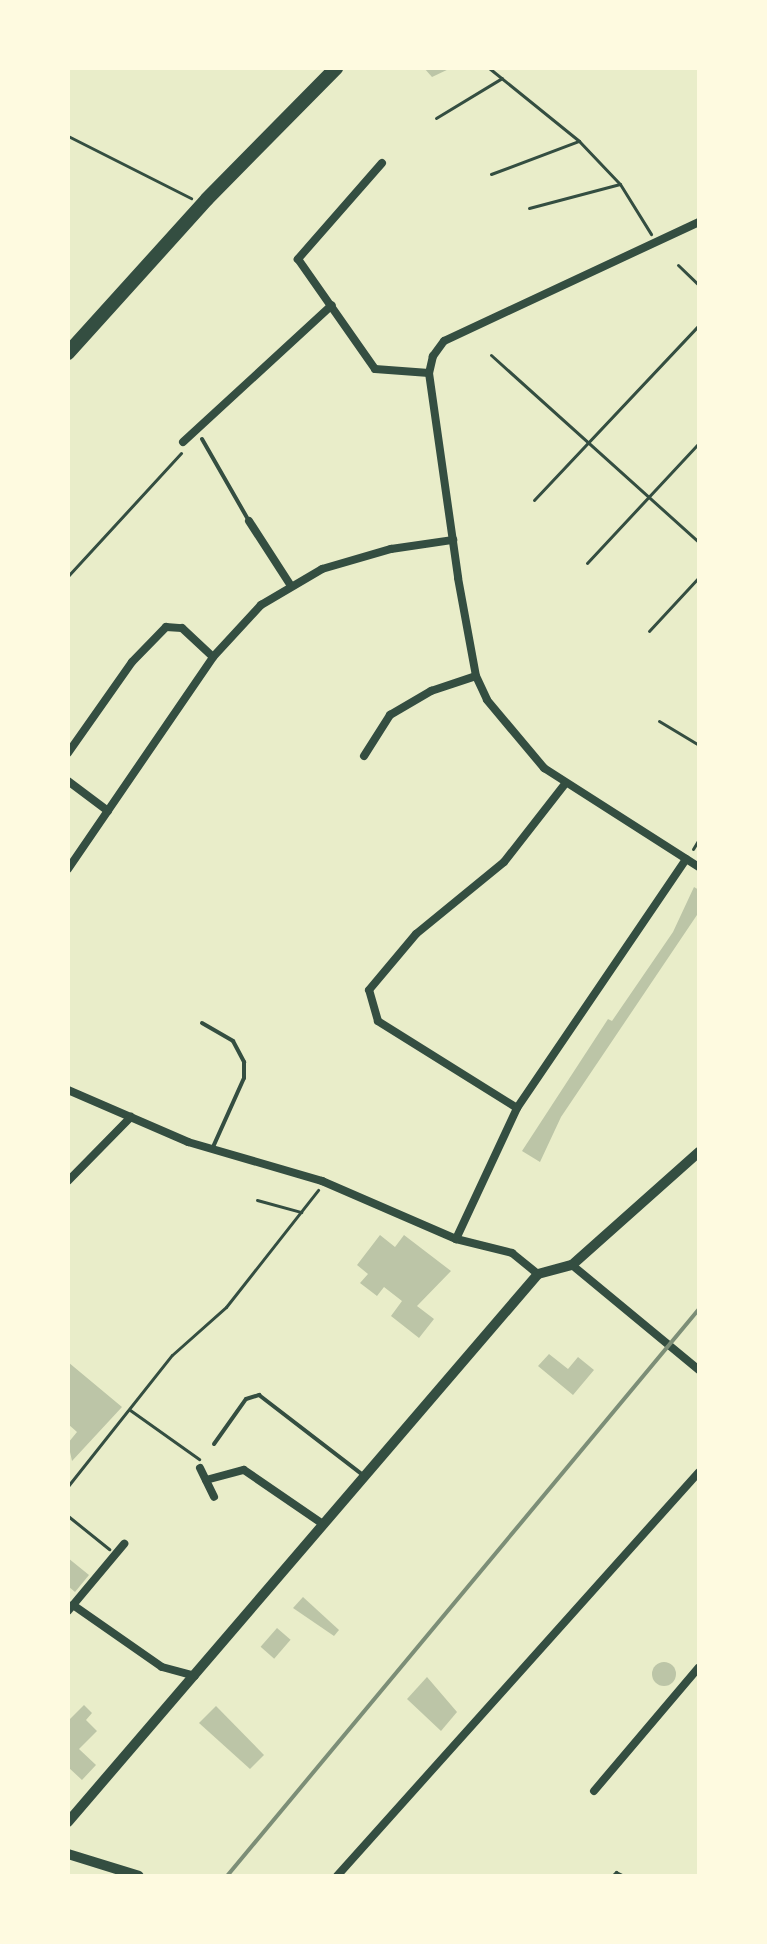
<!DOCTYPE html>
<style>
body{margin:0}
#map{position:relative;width:767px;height:1944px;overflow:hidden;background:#e9edc9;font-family:Overpass,sans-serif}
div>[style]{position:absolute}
.building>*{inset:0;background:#bcc5a7;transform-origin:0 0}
.round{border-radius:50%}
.path>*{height:3px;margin:-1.5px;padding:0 1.5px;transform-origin:1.5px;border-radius:1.5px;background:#344e41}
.service>*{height:4px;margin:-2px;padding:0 2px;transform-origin:2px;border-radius:2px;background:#344e41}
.minor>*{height:8px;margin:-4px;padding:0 4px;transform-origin:4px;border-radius:4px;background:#344e41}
.tertiary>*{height:10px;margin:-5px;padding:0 5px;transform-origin:5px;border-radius:5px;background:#344e41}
.trunk>*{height:14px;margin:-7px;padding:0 7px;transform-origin:7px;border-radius:7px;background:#344e41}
.rail>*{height:4px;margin:-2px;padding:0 2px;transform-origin:2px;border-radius:2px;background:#7c8e77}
span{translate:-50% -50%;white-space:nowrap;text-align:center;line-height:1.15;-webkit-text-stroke:6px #fefae0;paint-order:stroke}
.frame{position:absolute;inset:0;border:70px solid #fefae0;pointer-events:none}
</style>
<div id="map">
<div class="building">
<i style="clip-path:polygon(424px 68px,451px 68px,432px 77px)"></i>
<i style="clip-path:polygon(694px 887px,699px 890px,699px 912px,561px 1117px,540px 1162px,522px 1151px,608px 1019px,612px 1021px,673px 932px)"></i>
<i style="clip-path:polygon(380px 1235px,395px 1247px,404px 1235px,451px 1271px,417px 1306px,434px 1319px,419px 1338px,391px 1316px,402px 1301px,384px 1287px,377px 1296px,360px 1283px,368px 1274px,357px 1265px)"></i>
<i style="clip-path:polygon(549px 1354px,568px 1369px,578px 1357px,594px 1370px,573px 1395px,538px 1366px)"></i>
<i style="clip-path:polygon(68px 1362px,122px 1407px,72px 1461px,68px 1443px,77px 1432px,68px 1424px)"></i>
<i style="clip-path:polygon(68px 1558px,89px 1575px,75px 1592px,68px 1586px)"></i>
<i style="clip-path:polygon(303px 1597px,339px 1630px,334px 1636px,293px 1608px)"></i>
<i style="left:277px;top:1628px;width:18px;height:25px;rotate:41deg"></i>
<i class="round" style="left:652px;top:1662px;width:24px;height:24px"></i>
<i style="clip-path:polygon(427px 1677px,457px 1712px,441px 1731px,407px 1699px)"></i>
<i style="clip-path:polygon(84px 1705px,92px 1713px,86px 1720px,97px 1731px,79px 1749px,96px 1765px,82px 1780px,68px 1767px,68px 1721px)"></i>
<i style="clip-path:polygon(216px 1706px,264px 1755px,250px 1769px,199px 1723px)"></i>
</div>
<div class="path">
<i style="left:489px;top:68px;width:116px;rotate:39deg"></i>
<i style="left:436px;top:118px;width:77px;rotate:-31.2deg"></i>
<i style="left:68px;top:136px;width:138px;rotate:26.8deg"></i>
<i style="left:491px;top:174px;width:94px;rotate:-20.6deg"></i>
<i style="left:579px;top:141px;width:59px;rotate:46.4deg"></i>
<i style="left:620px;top:184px;width:59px;rotate:58.2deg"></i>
<i style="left:529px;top:208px;width:94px;rotate:-14.8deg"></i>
<i style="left:678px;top:265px;width:29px;rotate:44deg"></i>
<i style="left:491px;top:355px;width:280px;rotate:42deg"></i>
<i style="left:534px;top:500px;width:241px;rotate:-46.7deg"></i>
<i style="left:587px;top:563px;width:164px;rotate:-47deg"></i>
<i style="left:68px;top:576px;width:167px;rotate:-47.4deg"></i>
<i style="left:649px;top:631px;width:74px;rotate:-47.2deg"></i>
<i style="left:659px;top:721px;width:47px;rotate:31deg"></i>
<i style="left:693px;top:849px;width:12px;rotate:-59deg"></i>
<i style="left:257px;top:1200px;width:46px;rotate:15.3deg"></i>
<i style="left:130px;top:1410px;width:85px;rotate:35.4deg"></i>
<i style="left:68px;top:1486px;width:167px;rotate:-51.6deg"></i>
<i style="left:172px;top:1355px;width:72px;rotate:-41.6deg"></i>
<i style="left:226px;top:1307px;width:149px;rotate:-51.8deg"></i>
<i style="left:68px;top:1516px;width:53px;rotate:38.8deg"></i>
<i style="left:612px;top:1876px;width:6px;rotate:-45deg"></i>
<i style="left:616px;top:1872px;width:9px;rotate:27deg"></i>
</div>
<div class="service">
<i style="left:202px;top:439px;width:95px;rotate:60.2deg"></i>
<i style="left:202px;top:1023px;width:36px;rotate:30deg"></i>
<i style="left:233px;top:1041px;width:24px;rotate:62deg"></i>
<i style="left:244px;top:1062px;width:16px;rotate:90deg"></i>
<i style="left:244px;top:1078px;width:76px;rotate:114.2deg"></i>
<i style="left:214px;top:1444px;width:55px;rotate:-54.6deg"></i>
<i style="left:246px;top:1399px;width:14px;rotate:-17deg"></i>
<i style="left:259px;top:1395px;width:133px;rotate:37.6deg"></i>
</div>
<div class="minor">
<i style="left:382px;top:163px;width:128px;rotate:131.2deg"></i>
<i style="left:298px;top:259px;width:134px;rotate:55deg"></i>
<i style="left:375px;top:369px;width:54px;rotate:4.2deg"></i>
<i style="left:699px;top:222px;width:281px;rotate:155deg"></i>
<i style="left:444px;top:341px;width:19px;rotate:126deg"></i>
<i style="left:433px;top:356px;width:17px;rotate:103deg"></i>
<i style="left:429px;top:373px;width:207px;rotate:81.9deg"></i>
<i style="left:458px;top:578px;width:100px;rotate:79.6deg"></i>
<i style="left:476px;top:676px;width:26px;rotate:65deg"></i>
<i style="left:487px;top:700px;width:89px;rotate:50deg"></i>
<i style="left:544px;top:768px;width:184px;rotate:32.6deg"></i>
<i style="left:183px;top:442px;width:202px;rotate:-42.6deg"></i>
<i style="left:249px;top:521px;width:77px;rotate:57.1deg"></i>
<i style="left:68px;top:753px;width:111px;rotate:-54.9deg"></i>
<i style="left:132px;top:662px;width:49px;rotate:-45.8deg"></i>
<i style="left:166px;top:627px;width:16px;rotate:4deg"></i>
<i style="left:182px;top:628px;width:42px;rotate:43.1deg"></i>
<i style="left:364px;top:756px;width:49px;rotate:-57.6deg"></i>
<i style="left:390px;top:715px;width:48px;rotate:-30.3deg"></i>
<i style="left:431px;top:691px;width:47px;rotate:-18.4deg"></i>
<i style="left:68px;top:781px;width:50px;rotate:36.9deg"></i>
<i style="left:68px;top:869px;width:257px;rotate:-55.6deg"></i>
<i style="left:213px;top:657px;width:71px;rotate:-47.3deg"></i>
<i style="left:261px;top:605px;width:71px;rotate:-30.5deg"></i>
<i style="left:322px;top:569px;width:72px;rotate:-16.2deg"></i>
<i style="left:391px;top:549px;width:63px;rotate:-8.3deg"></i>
<i style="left:68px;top:1090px;width:131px;rotate:23.4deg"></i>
<i style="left:188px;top:1142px;width:140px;rotate:16.2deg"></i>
<i style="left:322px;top:1181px;width:146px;rotate:23.4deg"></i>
<i style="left:456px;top:1239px;width:58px;rotate:14deg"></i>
<i style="left:512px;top:1253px;width:33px;rotate:39deg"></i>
<i style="left:517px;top:1108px;width:164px;rotate:-148deg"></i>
<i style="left:378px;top:1021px;width:32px;rotate:-106deg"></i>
<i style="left:369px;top:990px;width:73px;rotate:-50deg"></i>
<i style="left:416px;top:934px;width:114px;rotate:-39.3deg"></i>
<i style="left:504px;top:862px;width:99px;rotate:-52deg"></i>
<i style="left:68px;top:1181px;width:90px;rotate:-45.5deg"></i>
<i style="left:456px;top:1239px;width:145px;rotate:-65deg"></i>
<i style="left:517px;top:1108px;width:301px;rotate:-55.8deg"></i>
<i style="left:572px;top:1265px;width:165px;rotate:39.6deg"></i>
<i style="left:200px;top:1468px;width:32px;rotate:64deg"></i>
<i style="left:206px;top:1480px;width:39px;rotate:-15deg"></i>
<i style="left:244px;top:1470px;width:96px;rotate:34.4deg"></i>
<i style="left:73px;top:1605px;width:80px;rotate:-50.1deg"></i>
<i style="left:68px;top:1611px;width:8px;rotate:-50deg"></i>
<i style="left:73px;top:1605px;width:108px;rotate:34.9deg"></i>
<i style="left:162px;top:1667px;width:34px;rotate:15deg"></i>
<i style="left:594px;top:1791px;width:162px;rotate:-49.7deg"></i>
<i style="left:337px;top:1876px;width:542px;rotate:-48.14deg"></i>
</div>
<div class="tertiary">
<i style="left:68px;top:1822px;width:722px;rotate:-49.38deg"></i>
<i style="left:538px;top:1274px;width:35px;rotate:-15deg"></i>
<i style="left:572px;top:1265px;width:170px;rotate:-41.7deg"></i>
<i style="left:68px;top:1854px;width:74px;rotate:17.2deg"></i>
</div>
<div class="trunk">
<i style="left:68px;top:353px;width:207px;rotate:-47.9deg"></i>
<i style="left:207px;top:199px;width:184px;rotate:-45.4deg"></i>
</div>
<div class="rail">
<i style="left:227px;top:1876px;width:738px;rotate:-50.22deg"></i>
</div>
<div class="frame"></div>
</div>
